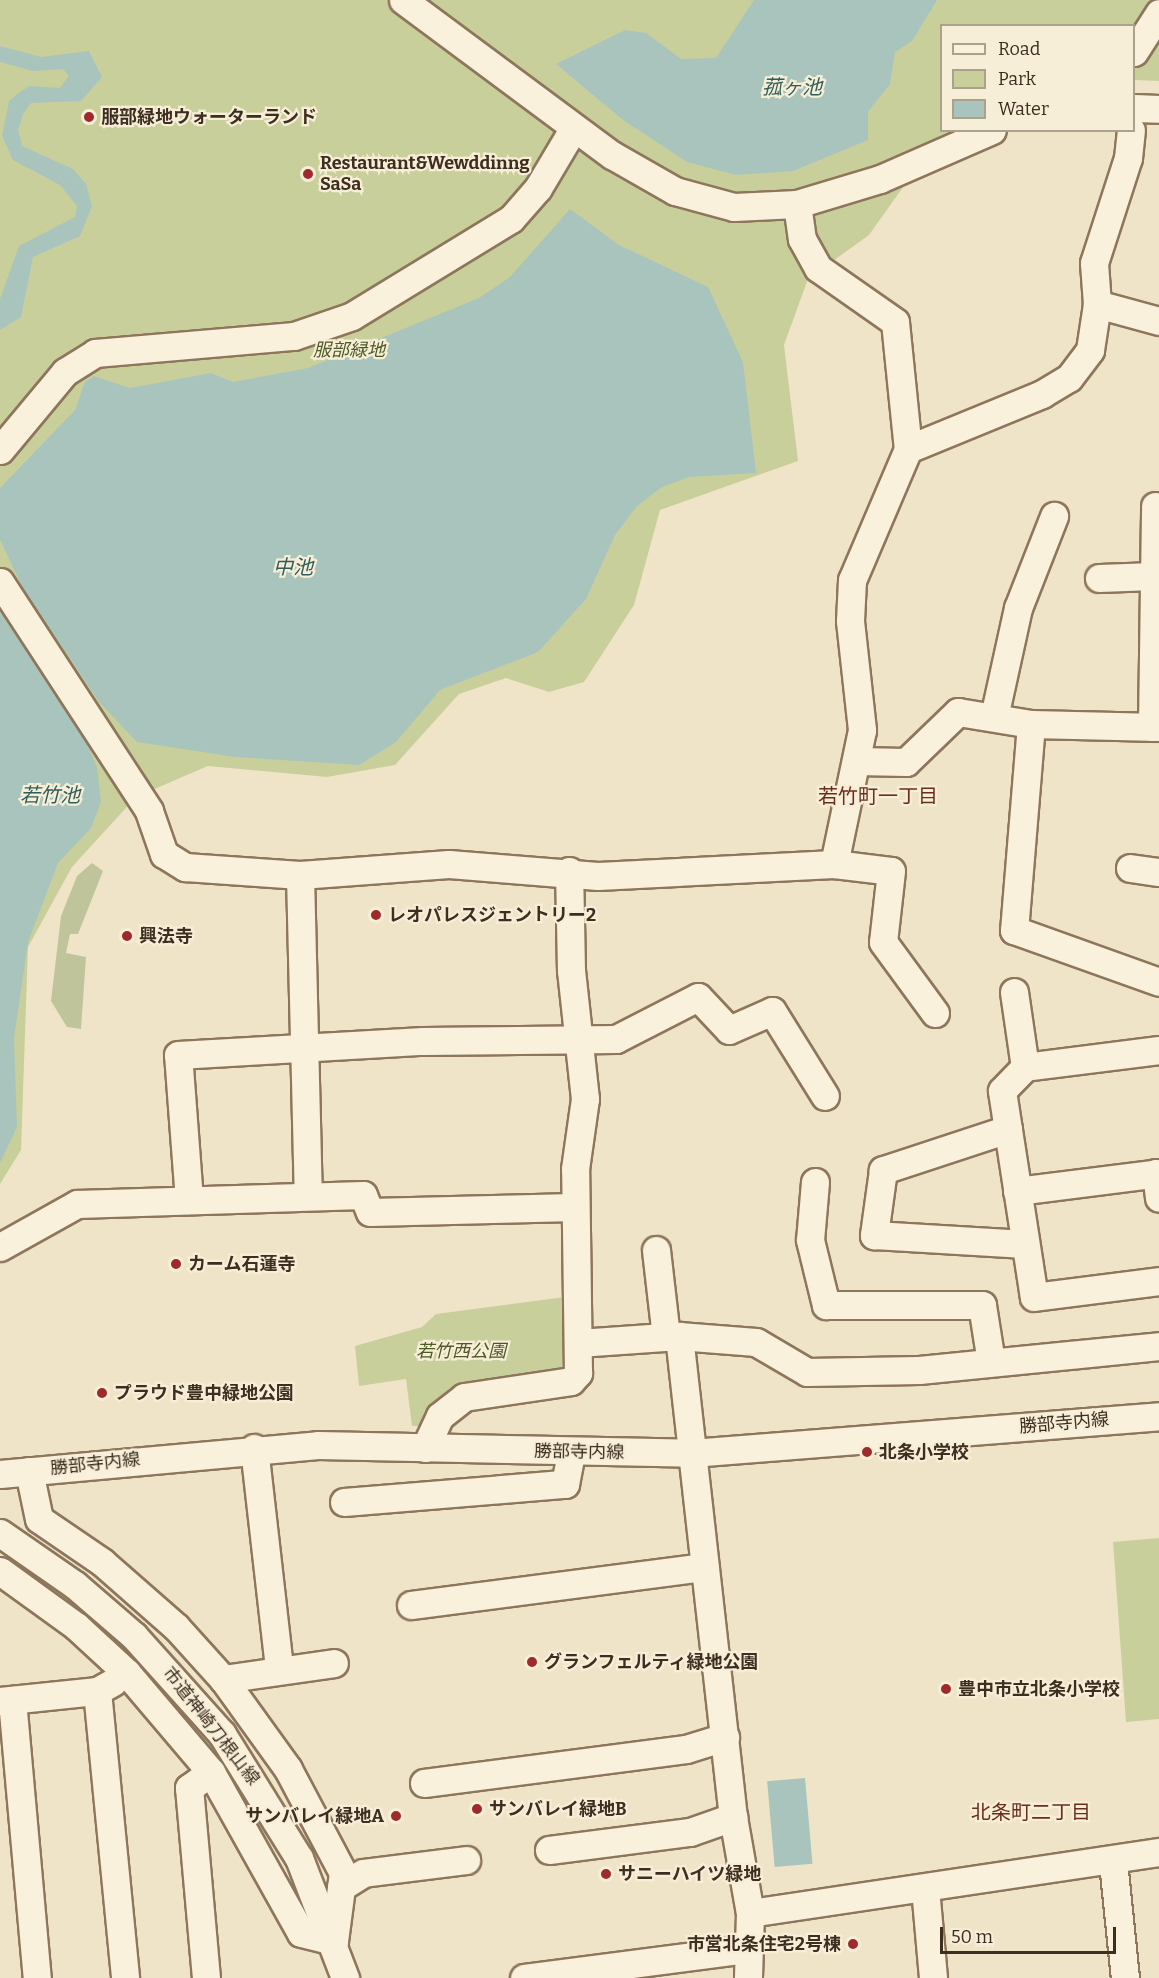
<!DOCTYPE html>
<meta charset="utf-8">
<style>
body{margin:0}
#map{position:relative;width:1159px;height:1978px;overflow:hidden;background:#f0e4c8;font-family:Bitter,"Noto Sans JP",serif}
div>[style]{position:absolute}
.green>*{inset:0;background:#c9cf9b}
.cemetery>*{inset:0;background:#bfc49a}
.water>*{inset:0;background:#a9c4bc;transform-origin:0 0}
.roads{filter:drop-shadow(2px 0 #8d765c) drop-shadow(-2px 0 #8d765c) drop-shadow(0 2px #8d765c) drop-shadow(0 -2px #8d765c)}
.minor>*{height:27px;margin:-13.5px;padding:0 13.5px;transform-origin:13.5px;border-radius:13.5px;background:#faf1dc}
.dots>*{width:16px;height:16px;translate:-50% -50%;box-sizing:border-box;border:3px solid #f7eed8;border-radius:50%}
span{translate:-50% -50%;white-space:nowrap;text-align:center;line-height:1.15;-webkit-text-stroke:4.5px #f7eed8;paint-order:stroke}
.poi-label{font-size:18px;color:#3d2e20;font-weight:700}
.left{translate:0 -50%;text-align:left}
.right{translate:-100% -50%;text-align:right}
.park-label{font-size:18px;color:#4d5a26;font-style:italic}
.street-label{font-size:18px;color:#3d2e20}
.water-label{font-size:20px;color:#2f5d5a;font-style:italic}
.neighbourhood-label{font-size:20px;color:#6b2e1e}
.legend{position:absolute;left:940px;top:24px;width:195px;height:108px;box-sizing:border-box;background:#f7eed8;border:2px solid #ada18e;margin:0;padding:8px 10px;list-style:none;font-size:18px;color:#3d2e20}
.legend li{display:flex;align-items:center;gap:12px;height:30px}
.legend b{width:30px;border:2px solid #ada18e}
.scale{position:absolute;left:940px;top:1927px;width:176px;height:27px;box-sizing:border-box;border:3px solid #3d2e20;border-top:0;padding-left:8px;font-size:18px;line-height:21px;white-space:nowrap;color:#3d2e20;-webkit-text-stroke:4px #f7eed8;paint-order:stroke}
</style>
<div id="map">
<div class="green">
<i style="clip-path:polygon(0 0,1159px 0,1159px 81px,1134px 80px,1134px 26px,942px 26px,942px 130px,987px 131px,906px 183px,869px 235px,808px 279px,784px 345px,798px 461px,660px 510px,634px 605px,584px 682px,549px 692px,506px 678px,459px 694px,395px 765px,327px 777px,208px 766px,136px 797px,72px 867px,28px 947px,21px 1150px,0 1184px)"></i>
<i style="clip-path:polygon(565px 1297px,565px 1375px,423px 1426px,412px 1426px,406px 1379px,359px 1386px,355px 1346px,422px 1327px,436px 1314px)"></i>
<i style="clip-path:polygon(1159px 1538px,1159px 1719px,1126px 1722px,1113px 1542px)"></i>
</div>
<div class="cemetery">
<i style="clip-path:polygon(92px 863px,103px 871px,78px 934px,70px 934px,66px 953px,86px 957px,81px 1029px,67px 1027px,51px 1001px,61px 916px,77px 876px)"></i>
</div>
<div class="water">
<i style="clip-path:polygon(754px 0,937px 0,912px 41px,895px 52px,890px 84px,868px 112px,868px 140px,793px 171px,736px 175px,687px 162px,623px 120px,556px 64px,625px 30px,646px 33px,681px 59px,716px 58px)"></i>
<i style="clip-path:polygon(0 46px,41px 57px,89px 51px,102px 77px,81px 101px,31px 103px,23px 114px,18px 130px,22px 146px,73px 169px,86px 184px,92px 206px,80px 236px,33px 257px,21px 317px,0 330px,0 299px,19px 246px,75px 217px,77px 206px,60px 185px,13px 160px,2px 136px,9px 101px,21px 91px,30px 86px,60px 88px,69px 76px,63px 69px,33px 71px,0 62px)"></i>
<i style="clip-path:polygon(570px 209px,619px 245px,708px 287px,743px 362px,756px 473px,689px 477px,662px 487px,637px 506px,615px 535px,586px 599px,538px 652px,440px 690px,396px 742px,359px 765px,235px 757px,137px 742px,99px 702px,22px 586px,0 540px,0 488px,75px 410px,85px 382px,94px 376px,130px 388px,211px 373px,233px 382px,308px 368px,479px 298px,510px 277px)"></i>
<i style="clip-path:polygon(0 612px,83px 734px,97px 767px,101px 802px,91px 828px,58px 863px,28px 942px,14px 1038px,17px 1127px,0 1163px)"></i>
<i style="left:805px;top:1778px;width:86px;height:38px;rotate:85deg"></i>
</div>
<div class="roads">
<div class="minor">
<i style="left:403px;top:0;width:260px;rotate:36.6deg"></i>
<i style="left:612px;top:155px;width:73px;rotate:29.7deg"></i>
<i style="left:675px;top:191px;width:61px;rotate:15.2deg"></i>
<i style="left:734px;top:207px;width:63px;rotate:-2.7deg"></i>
<i style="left:797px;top:204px;width:87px;rotate:-16.8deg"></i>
<i style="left:880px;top:179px;width:122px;rotate:-23.6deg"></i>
<i style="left:1134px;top:52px;width:46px;rotate:-57.3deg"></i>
<i style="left:1134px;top:108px;width:25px;rotate:2deg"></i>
<i style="left:797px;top:204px;width:35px;rotate:82deg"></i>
<i style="left:802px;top:239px;width:33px;rotate:61deg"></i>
<i style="left:818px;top:268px;width:94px;rotate:35deg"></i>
<i style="left:895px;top:322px;width:128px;rotate:84.2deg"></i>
<i style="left:908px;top:449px;width:142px;rotate:113.1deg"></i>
<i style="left:852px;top:580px;width:41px;rotate:92.8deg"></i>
<i style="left:850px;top:621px;width:110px;rotate:83.7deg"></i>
<i style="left:862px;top:730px;width:137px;rotate:101.8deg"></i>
<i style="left:1097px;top:304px;width:64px;rotate:15.3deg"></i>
<i style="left:908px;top:449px;width:145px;rotate:-22.3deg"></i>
<i style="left:1042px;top:394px;width:31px;rotate:-31deg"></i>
<i style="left:1069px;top:378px;width:35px;rotate:-53deg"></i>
<i style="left:1090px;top:350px;width:47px;rotate:-81.3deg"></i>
<i style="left:1097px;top:304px;width:41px;rotate:-94.2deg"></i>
<i style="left:1094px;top:263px;width:110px;rotate:-72.1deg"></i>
<i style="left:1128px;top:158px;width:28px;rotate:-84deg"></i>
<i style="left:0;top:450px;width:102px;rotate:-50.2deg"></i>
<i style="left:65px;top:372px;width:36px;rotate:-32deg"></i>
<i style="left:95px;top:353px;width:200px;rotate:-4.9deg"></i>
<i style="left:294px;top:336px;width:61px;rotate:-19deg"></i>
<i style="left:352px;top:316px;width:186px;rotate:-31.4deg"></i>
<i style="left:511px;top:219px;width:41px;rotate:-48.9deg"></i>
<i style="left:538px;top:188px;width:69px;rotate:-59.3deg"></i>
<i style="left:1099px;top:578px;width:55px;rotate:-2.1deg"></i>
<i style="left:0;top:582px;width:273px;rotate:56.9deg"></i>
<i style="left:149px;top:811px;width:46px;rotate:70.8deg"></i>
<i style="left:164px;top:854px;width:25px;rotate:32deg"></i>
<i style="left:185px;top:867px;width:115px;rotate:4deg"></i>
<i style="left:300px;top:875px;width:149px;rotate:-4.2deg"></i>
<i style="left:449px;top:864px;width:149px;rotate:4.6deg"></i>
<i style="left:598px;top:876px;width:236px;rotate:-2.9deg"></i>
<i style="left:834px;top:864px;width:57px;rotate:7deg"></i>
<i style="left:891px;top:871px;width:71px;rotate:96.4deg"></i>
<i style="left:883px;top:942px;width:88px;rotate:53.8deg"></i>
<i style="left:994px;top:717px;width:112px;rotate:-77.6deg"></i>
<i style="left:1018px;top:608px;width:99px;rotate:-68.6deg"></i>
<i style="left:1031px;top:724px;width:207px;rotate:94.7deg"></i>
<i style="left:1014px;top:930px;width:154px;rotate:19.7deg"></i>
<i style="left:1152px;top:727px;width:221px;rotate:-89.2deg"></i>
<i style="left:857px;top:761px;width:49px;rotate:1.2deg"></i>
<i style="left:906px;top:762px;width:72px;rotate:-43.9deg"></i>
<i style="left:958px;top:712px;width:74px;rotate:9.3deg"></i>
<i style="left:1031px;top:724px;width:128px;rotate:1.3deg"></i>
<i style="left:1130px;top:868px;width:29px;rotate:8deg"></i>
<i style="left:300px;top:875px;width:320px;rotate:88.6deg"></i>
<i style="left:1014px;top:992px;width:76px;rotate:81.7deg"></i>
<i style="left:1159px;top:1050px;width:135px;rotate:172.8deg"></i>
<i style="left:1025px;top:1067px;width:33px;rotate:134deg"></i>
<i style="left:1002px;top:1091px;width:208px;rotate:81.2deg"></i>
<i style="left:1034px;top:1297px;width:126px;rotate:-7.3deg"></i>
<i style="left:1008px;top:1129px;width:132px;rotate:161.8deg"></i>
<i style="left:883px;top:1170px;width:66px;rotate:97.9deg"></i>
<i style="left:874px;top:1235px;width:151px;rotate:3.4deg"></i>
<i style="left:1156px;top:1173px;width:25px;rotate:83deg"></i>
<i style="left:815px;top:1182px;width:58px;rotate:94.9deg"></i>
<i style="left:810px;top:1240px;width:67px;rotate:76.2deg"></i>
<i style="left:826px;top:1305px;width:156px"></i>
<i style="left:982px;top:1305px;width:58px;rotate:81deg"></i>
<i style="left:1017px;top:1191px;width:143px;rotate:-7.2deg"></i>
<i style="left:189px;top:1200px;width:145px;rotate:-94.3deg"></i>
<i style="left:178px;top:1055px;width:245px;rotate:-3.3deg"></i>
<i style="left:423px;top:1041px;width:193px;rotate:-0.6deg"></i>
<i style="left:616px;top:1039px;width:92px;rotate:-27.1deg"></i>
<i style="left:698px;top:997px;width:45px;rotate:46.8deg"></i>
<i style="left:729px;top:1030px;width:47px;rotate:-23.8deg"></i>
<i style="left:772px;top:1011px;width:100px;rotate:58.1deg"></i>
<i style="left:0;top:1247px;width:88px;rotate:-29.2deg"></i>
<i style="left:77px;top:1204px;width:286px;rotate:-1.8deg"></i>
<i style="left:363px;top:1195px;width:18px;rotate:68deg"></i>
<i style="left:370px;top:1212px;width:204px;rotate:-1.4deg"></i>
<i style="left:656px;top:1250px;width:87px;rotate:83.4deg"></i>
<i style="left:679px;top:1336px;width:484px;rotate:83.6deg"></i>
<i style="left:733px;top:1817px;width:97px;rotate:80deg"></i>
<i style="left:750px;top:1913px;width:65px;rotate:91.8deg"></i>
<i style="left:578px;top:1343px;width:101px;rotate:-4deg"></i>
<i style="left:679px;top:1336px;width:77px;rotate:4.5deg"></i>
<i style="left:756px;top:1342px;width:59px;rotate:30.5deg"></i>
<i style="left:807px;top:1372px;width:112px;rotate:-1deg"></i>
<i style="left:919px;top:1370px;width:241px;rotate:-5.7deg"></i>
<i style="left:254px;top:1448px;width:222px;rotate:83.5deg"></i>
<i style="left:425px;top:1448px;width:35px;rotate:-65deg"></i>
<i style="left:440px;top:1416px;width:31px;rotate:-38deg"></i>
<i style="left:464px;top:1397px;width:108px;rotate:-8.5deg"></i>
<i style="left:571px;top:1381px;width:11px;rotate:-49deg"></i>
<i style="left:578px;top:1373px;width:204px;rotate:-90.8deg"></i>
<i style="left:575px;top:1169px;width:71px;rotate:-81.9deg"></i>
<i style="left:585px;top:1099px;width:129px;rotate:-96.2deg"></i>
<i style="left:571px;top:971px;width:100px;rotate:-91.1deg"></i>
<i style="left:0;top:1474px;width:319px;rotate:-5.2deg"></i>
<i style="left:318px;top:1445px;width:374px;rotate:1.2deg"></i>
<i style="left:692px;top:1453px;width:468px;rotate:-4.5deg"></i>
<i style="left:344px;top:1502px;width:222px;rotate:-4.7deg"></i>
<i style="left:565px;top:1484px;width:32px;rotate:-79deg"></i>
<i style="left:0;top:1533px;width:91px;rotate:34.7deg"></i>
<i style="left:75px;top:1585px;width:78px;rotate:40.8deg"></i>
<i style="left:134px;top:1636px;width:132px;rotate:48.1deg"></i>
<i style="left:222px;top:1734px;width:146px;rotate:58.2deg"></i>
<i style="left:299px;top:1858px;width:129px;rotate:69deg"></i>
<i style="left:0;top:1571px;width:94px;rotate:35.9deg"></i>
<i style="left:76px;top:1626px;width:69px;rotate:42.7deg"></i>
<i style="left:127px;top:1673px;width:130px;rotate:49.7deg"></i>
<i style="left:211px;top:1772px;width:184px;rotate:60.8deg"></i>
<i style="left:301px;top:1933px;width:34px;rotate:14deg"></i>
<i style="left:334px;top:1941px;width:69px;rotate:-82.5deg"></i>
<i style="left:343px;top:1873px;width:118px;rotate:-117.9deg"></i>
<i style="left:288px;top:1769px;width:111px;rotate:-125.8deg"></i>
<i style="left:223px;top:1679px;width:70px;rotate:-132.1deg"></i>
<i style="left:176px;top:1627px;width:98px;rotate:-138.7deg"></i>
<i style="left:102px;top:1562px;width:76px;rotate:-145.7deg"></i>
<i style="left:39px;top:1519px;width:49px;rotate:-101.8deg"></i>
<i style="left:411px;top:1605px;width:296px;rotate:-7.4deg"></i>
<i style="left:223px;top:1679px;width:112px;rotate:-8.2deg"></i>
<i style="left:97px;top:1691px;width:288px;rotate:84.4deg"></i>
<i style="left:12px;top:1700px;width:279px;rotate:84.9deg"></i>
<i style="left:0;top:1701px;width:98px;rotate:-5.9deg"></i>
<i style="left:97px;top:1691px;width:18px;rotate:-29deg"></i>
<i style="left:424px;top:1783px;width:264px;rotate:-7.4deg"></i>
<i style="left:686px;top:1749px;width:41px;rotate:-17.1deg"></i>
<i style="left:549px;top:1850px;width:142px;rotate:-7.3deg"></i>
<i style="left:690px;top:1832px;width:46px;rotate:-19.2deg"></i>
<i style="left:1113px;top:1862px;width:117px;rotate:84.1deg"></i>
<i style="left:341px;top:1887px;width:26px;rotate:-32deg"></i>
<i style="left:363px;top:1873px;width:104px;rotate:-7.2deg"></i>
<i style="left:925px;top:1888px;width:90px;rotate:84.9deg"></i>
<i style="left:750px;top:1913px;width:414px;rotate:-8.5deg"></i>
<i style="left:206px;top:1978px;width:191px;rotate:-95.1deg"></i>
<i style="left:189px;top:1788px;width:27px;rotate:-36deg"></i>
<i style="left:524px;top:1978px;width:224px;rotate:-7.4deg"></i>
</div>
</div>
<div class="dots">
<i style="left:89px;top:117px;background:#9e2a2b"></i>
<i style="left:308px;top:174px;background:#9e2a2b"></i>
<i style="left:376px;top:915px;background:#9e2a2b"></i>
<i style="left:127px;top:936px;background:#9e2a2b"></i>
<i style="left:176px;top:1264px;background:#9e2a2b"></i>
<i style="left:102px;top:1393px;background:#9e2a2b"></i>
<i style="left:867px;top:1452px;background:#9e2a2b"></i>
<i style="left:532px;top:1662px;background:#9e2a2b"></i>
<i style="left:946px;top:1689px;background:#9e2a2b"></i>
<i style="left:477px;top:1809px;background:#9e2a2b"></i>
<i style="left:396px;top:1816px;background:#9e2a2b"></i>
<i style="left:606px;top:1874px;background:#9e2a2b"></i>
<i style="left:853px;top:1944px;background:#9e2a2b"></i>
</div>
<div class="poi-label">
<span class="left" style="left:101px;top:117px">服部緑地ウォーターランド</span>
<span class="left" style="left:320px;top:174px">Restaurant&amp;Wewddinng<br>SaSa</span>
<span class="left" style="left:388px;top:915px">レオパレスジェントリー2</span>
<span class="left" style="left:139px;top:936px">興法寺</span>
<span class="left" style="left:188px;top:1264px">カーム石蓮寺</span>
<span class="left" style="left:114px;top:1393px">プラウド豊中緑地公園</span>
<span class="left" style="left:879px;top:1452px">北条小学校</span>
<span class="left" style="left:544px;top:1662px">グランフェルティ緑地公園</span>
<span class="left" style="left:958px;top:1689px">豊中市立北条小学校</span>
<span class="left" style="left:489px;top:1809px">サンバレイ緑地B</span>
<span class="right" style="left:384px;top:1816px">サンバレイ緑地A</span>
<span class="left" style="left:618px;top:1874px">サニーハイツ緑地</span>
<span class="right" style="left:841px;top:1944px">市営北条住宅2号棟</span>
</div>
<div class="park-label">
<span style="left:349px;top:350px">服部緑地</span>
<span style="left:461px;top:1351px">若竹西公園</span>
</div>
<div class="street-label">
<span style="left:1064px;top:1423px;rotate:-5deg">勝部寺内線</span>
<span style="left:579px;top:1452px;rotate:1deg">勝部寺内線</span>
<span style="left:95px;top:1464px;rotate:-6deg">勝部寺内線</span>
<span style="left:211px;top:1726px;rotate:52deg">市道神崎刀根山線</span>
</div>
<div class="water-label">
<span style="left:792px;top:87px">菰ヶ池</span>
<span style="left:293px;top:567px">中池</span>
<span style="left:50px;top:795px">若竹池</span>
</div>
<div class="neighbourhood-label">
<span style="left:878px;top:796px">若竹町一丁目</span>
<span style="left:1031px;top:1812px">北条町二丁目</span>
</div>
<ul class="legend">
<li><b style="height:8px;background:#faf1dc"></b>Road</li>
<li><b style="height:16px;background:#c9cf9b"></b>Park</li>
<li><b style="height:16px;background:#a9c4bc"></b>Water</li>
</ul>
<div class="scale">50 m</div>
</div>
